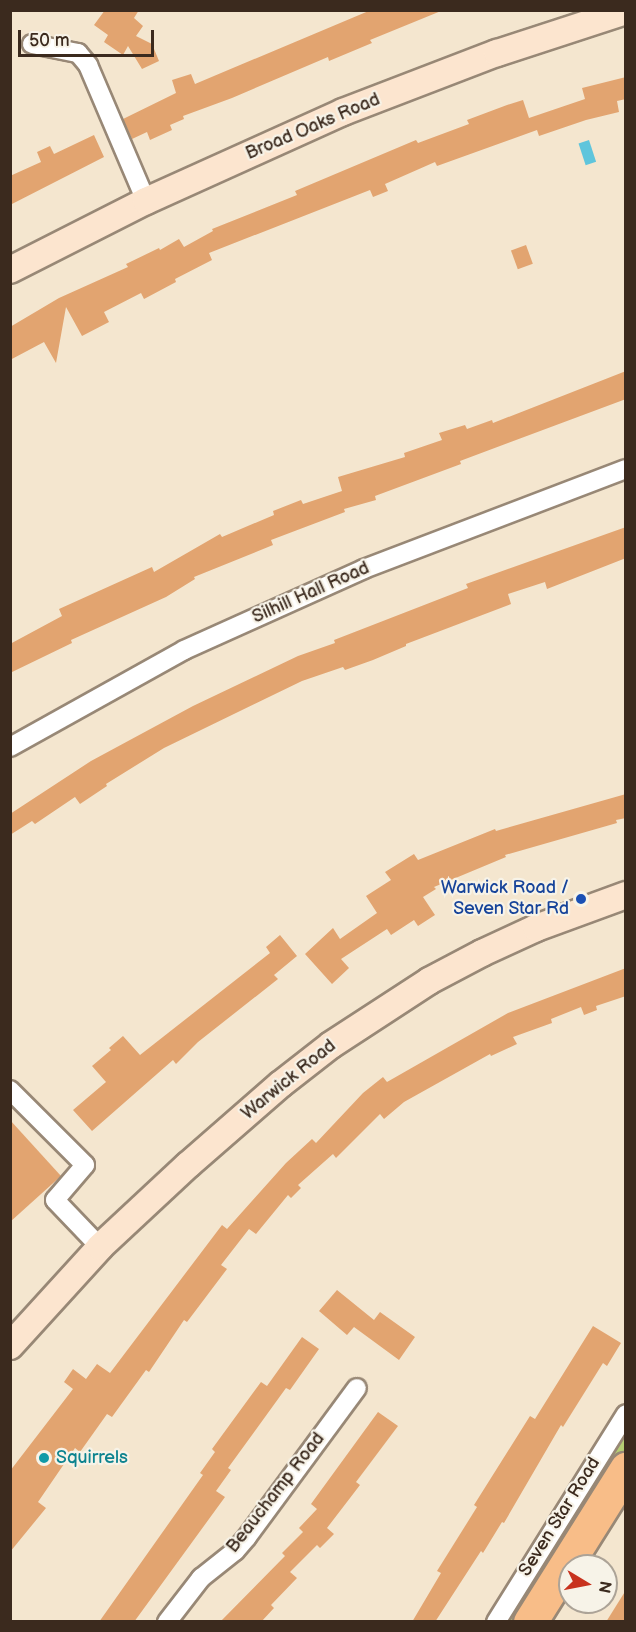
<!DOCTYPE html>
<style>
body{margin:0}
#map{position:relative;width:636px;height:1632px;overflow:hidden;background:#f4e6cf;font-family:"Balsamiq Sans",sans-serif}
div>[style]{position:absolute}
.green>*{inset:0;background:#b6cf74}
.water>*{inset:0;background:#5fc5dc;transform-origin:0 0}
.building>*{inset:0;background:#e2a470;transform-origin:0 0}
.roads{filter:drop-shadow(2px 0 #988876) drop-shadow(-2px 0 #988876) drop-shadow(0 2px #988876) drop-shadow(0 -2px #988876)}
.street>*{height:18px;margin:-9px;padding:0 9px;transform-origin:9px;border-radius:9px;background:#fff}
.secondary>*{height:26px;margin:-13px;padding:0 13px;transform-origin:13px;border-radius:13px;background:#fce5cf}
.highway>*{height:33px;margin:-16.5px;padding:0 16.5px;transform-origin:16.5px;border-radius:16.5px;background:#f8bd88}
.dots>*{width:16px;height:16px;translate:-50% -50%;box-sizing:border-box;border:3px solid #f7f3e8;border-radius:50%}
span{translate:-50% -50%;white-space:nowrap;text-align:center;line-height:1.15;-webkit-text-stroke:4.5px #f7f3e8;paint-order:stroke}
.street-label{font-size:18px;color:#3b2a1e}
.transit-label{font-size:18px;color:#164399}
.right{translate:-100% -50%;text-align:right}
.culture-label{font-size:18px;color:#0d838f}
.left{translate:0 -50%;text-align:left}
.frame{position:absolute;inset:0;border:12px solid #3b2a1e;pointer-events:none}
.north{position:absolute;left:558px;top:1554px;width:60px;height:60px;box-sizing:border-box;background:#f7f3e8;border:2px solid #aca397;border-radius:50%;rotate:100deg;font-size:16px;font-weight:700;line-height:24px;text-align:center;color:#3b2a1e}
.north::after{content:'';display:block;margin:auto;width:21px;height:27px;background:#c8321e;clip-path:polygon(50% 0,100% 100%,50% 72%,0 100%)}
.scale{position:absolute;left:18px;top:30px;width:136px;height:27px;box-sizing:border-box;border:3px solid #3b2a1e;border-top:0;padding-left:8px;font-size:18px;line-height:21px;white-space:nowrap;color:#3b2a1e;-webkit-text-stroke:4px #f7f3e8;paint-order:stroke}
</style>
<div id="map">
<div class="green">
<i style="clip-path:polygon(625px 1426px,625px 1450px,518px 1621px,503px 1622px)"></i>
</div>
<div class="water">
<i style="left:589px;top:140px;width:23px;height:11px;rotate:72deg"></i>
</div>
<div class="building">
<i style="clip-path:polygon(105px 10px,139px 10px,134px 18px,143px 26px,136px 36px,152px 44px,159px 61px,142px 69px,128px 46px,123px 55px,104px 42px,108px 35px,94px 25px)"></i>
<i style="clip-path:polygon(371px 10px,441px 11px,370px 40px,372px 43px,329px 61px,328px 57px,232px 98px,183px 116px,184px 119px,170px 125px,172px 130px,150px 140px,147px 132px,132px 139px,123px 119px,176px 93px,172px 80px,191px 74px,195px 84px)"></i>
<i style="clip-path:polygon(626px 77px,626px 99px,617px 101px,619px 112px,586px 120px,539px 136px,537px 130px,437px 166px,435px 162px,385px 184px,388px 191px,373px 197px,370px 190px,209px 253px,212px 260px,175px 279px,176px 282px,144px 299px,141px 293px,104px 312px,109px 322px,82px 336px,66px 307px,56px 363px,44px 342px,10px 360px,10px 327px,59px 298px,128px 267px,126px 264px,159px 248px,160px 250px,179px 239px,184px 247px,213px 231px,212px 229px,297px 195px,295px 191px,416px 140px,418px 143px,469px 124px,467px 120px,507px 105px,523px 100px,529px 118px,585px 99px,582px 88px)"></i>
<i style="clip-path:polygon(94px 135px,104px 157px,10px 205px,10px 176px,41px 162px,37px 152px,50px 146px,54px 154px)"></i>
<i style="left:526px;top:245px;width:20px;height:16px;rotate:70deg"></i>
<i style="clip-path:polygon(626px 371px,626px 399px,460px 461px,461px 464px,375px 496px,376px 500px,344px 509px,345px 512px,271px 540px,273px 545px,194px 577px,195px 579px,166px 597px,71px 640px,72px 643px,10px 673px,10px 644px,62px 616px,59px 609px,152px 567px,154px 572px,220px 534px,222px 537px,274px 515px,273px 511px,301px 500px,303px 504px,342px 491px,338px 477px,405px 457px,404px 453px,442px 440px,439px 433px,465px 425px,467px 429px,492px 420px,493px 423px)"></i>
<i style="clip-path:polygon(626px 527px,626px 558px,547px 589px,545px 582px,508px 594px,511px 604px,406px 644px,406px 646px,373px 660px,345px 670px,343px 667px,302px 681px,164px 748px,106px 784px,107px 786px,80px 804px,75px 797px,35px 824px,32px 821px,10px 835px,10px 814px,91px 761px,193px 706px,298px 656px,335px 643px,334px 640px,468px 588px,466px 584px)"></i>
<i style="clip-path:polygon(626px 794px,626px 818px,616px 820px,617px 823px,505px 855px,506px 857px,434px 887px,436px 889px,423px 897px,435px 915px,418px 926px,414px 920px,391px 935px,387px 929px,341px 959px,349px 968px,332px 984px,305px 954px,333px 928px,340px 939px,377px 913px,366px 896px,391px 880px,385px 872px,414px 854px,418px 860px,495px 829px,496px 831px)"></i>
<i style="clip-path:polygon(280px 935px,297px 956px,274px 975px,278px 979px,198px 1042px,176px 1064px,173px 1060px,92px 1131px,73px 1110px,106px 1082px,92px 1066px,111px 1050px,109px 1048px,123px 1036px,140px 1055px,270px 953px,266px 947px)"></i>
<i style="clip-path:polygon(626px 968px,626px 996px,596px 1006px,597px 1010px,584px 1015px,581px 1007px,551px 1019px,552px 1023px,513px 1037px,517px 1044px,491px 1056px,490px 1054px,404px 1102px,384px 1119px,380px 1114px,336px 1158px,333px 1154px,298px 1185px,301px 1188px,291px 1198px,288px 1195px,256px 1234px,249px 1229px,221px 1265px,227px 1269px,187px 1322px,184px 1320px,149px 1372px,146px 1370px,112px 1417px,107px 1414px,80px 1452px,75px 1448px,38px 1502px,46px 1508px,10px 1552px,10px 1471px,73px 1389px,64px 1382px,73px 1369px,86px 1379px,97px 1364px,110px 1373px,222px 1225px,227px 1229px,286px 1163px,312px 1139px,316px 1143px,363px 1093px,383px 1077px,387px 1082px,508px 1013px)"></i>
<i style="clip-path:polygon(10px 1120px,61px 1176px,10px 1222px)"></i>
<i style="clip-path:polygon(337px 1290px,374px 1320px,380px 1312px,415px 1337px,399px 1360px,354px 1327px,347px 1335px,319px 1311px)"></i>
<i style="clip-path:polygon(593px 1326px,621px 1343px,607px 1366px,603px 1363px,563px 1427px,561px 1425px,504px 1523px,502px 1522px,483px 1553px,481px 1551px,435px 1622px,412px 1622px,441px 1573px,437px 1571px,477px 1507px,474px 1505px,530px 1416px,535px 1419px)"></i>
<i style="clip-path:polygon(302px 1337px,319px 1349px,290px 1390px,286px 1388px,228px 1468px,231px 1470px,216px 1491px,225px 1497px,134px 1622px,99px 1622px,203px 1475px,200px 1473px,215px 1452px,212px 1449px,261px 1382px,267px 1386px)"></i>
<i style="clip-path:polygon(378px 1412px,398px 1426px,356px 1482px,360px 1485px,327px 1528px,334px 1534px,320px 1548px,317px 1545px,290px 1572px,297px 1578px,271px 1605px,274px 1608px,261px 1622px,220px 1622px,285px 1556px,282px 1553px,303px 1532px,299px 1528px,317px 1509px,311px 1504px)"></i>
<i style="clip-path:polygon(626px 1590px,626px 1622px,606px 1622px)"></i>
</div>
<div class="roads">
<div class="street">
<i style="left:32px;top:44px;width:47px;rotate:11.1deg"></i>
<i style="left:78px;top:53px;width:16px;rotate:50deg"></i>
<i style="left:88px;top:65px;width:148px;rotate:66.9deg"></i>
<i style="left:10px;top:747px;width:199px;rotate:-29.1deg"></i>
<i style="left:184px;top:650px;width:197px;rotate:-24.2deg"></i>
<i style="left:364px;top:569px;width:280px;rotate:-20.9deg"></i>
<i style="left:10px;top:1090px;width:106px;rotate:45deg"></i>
<i style="left:85px;top:1165px;width:46px;rotate:130.6deg"></i>
<i style="left:55px;top:1200px;width:65px;rotate:46.2deg"></i>
<i style="left:167px;top:1622px;width:56px;rotate:-52.3deg"></i>
<i style="left:201px;top:1578px;width:43px;rotate:-38.5deg"></i>
<i style="left:235px;top:1551px;width:18px;rotate:-49deg"></i>
<i style="left:247px;top:1537px;width:185px;rotate:-53.6deg"></i>
<i style="left:496px;top:1622px;width:245px;rotate:-58deg"></i>
</div>
<div class="secondary">
<i style="left:10px;top:270px;width:153px;rotate:-26.9deg"></i>
<i style="left:146px;top:201px;width:216px;rotate:-24.3deg"></i>
<i style="left:343px;top:112px;width:165px;rotate:-21deg"></i>
<i style="left:497px;top:53px;width:136px;rotate:-18deg"></i>
<i style="left:10px;top:1346px;width:134px;rotate:-47.7deg"></i>
<i style="left:100px;top:1247px;width:120px;rotate:-43deg"></i>
<i style="left:188px;top:1165px;width:123px;rotate:-41.1deg"></i>
<i style="left:281px;top:1084px;width:63px;rotate:-38deg"></i>
<i style="left:331px;top:1045px;width:117px;rotate:-33.1deg"></i>
<i style="left:429px;top:981px;width:60px;rotate:-27.8deg"></i>
<i style="left:482px;top:953px;width:60px;rotate:-24.8deg"></i>
<i style="left:536px;top:928px;width:96px;rotate:-20.1deg"></i>
</div>
<div class="highway">
<i style="left:530px;top:1622px;width:181px;rotate:-57.9deg"></i>
</div>
</div>
<div class="dots">
<i style="left:581px;top:899px;background:#1a4fb4"></i>
<i style="left:44px;top:1458px;background:#0f9aa8"></i>
</div>
<div class="street-label">
<span style="left:313px;top:127px;rotate:-23deg">Broad Oaks Road</span>
<span style="left:311px;top:593px;rotate:-24deg">Silhill Hall Road</span>
<span style="left:289px;top:1080px;rotate:-39deg">Warwick Road</span>
<span style="left:276px;top:1493px;rotate:-52deg">Beauchamp Road</span>
<span style="left:560px;top:1517px;rotate:-58deg">Seven Star Road</span>
</div>
<div class="transit-label">
<span class="right" style="left:569px;top:899px">Warwick Road /<br>Seven Star Rd</span>
</div>
<div class="culture-label">
<span class="left" style="left:56px;top:1458px">Squirrels</span>
</div>
<div class="frame"></div>
<div class="north">N</div>
<div class="scale">50 m</div>
</div>
